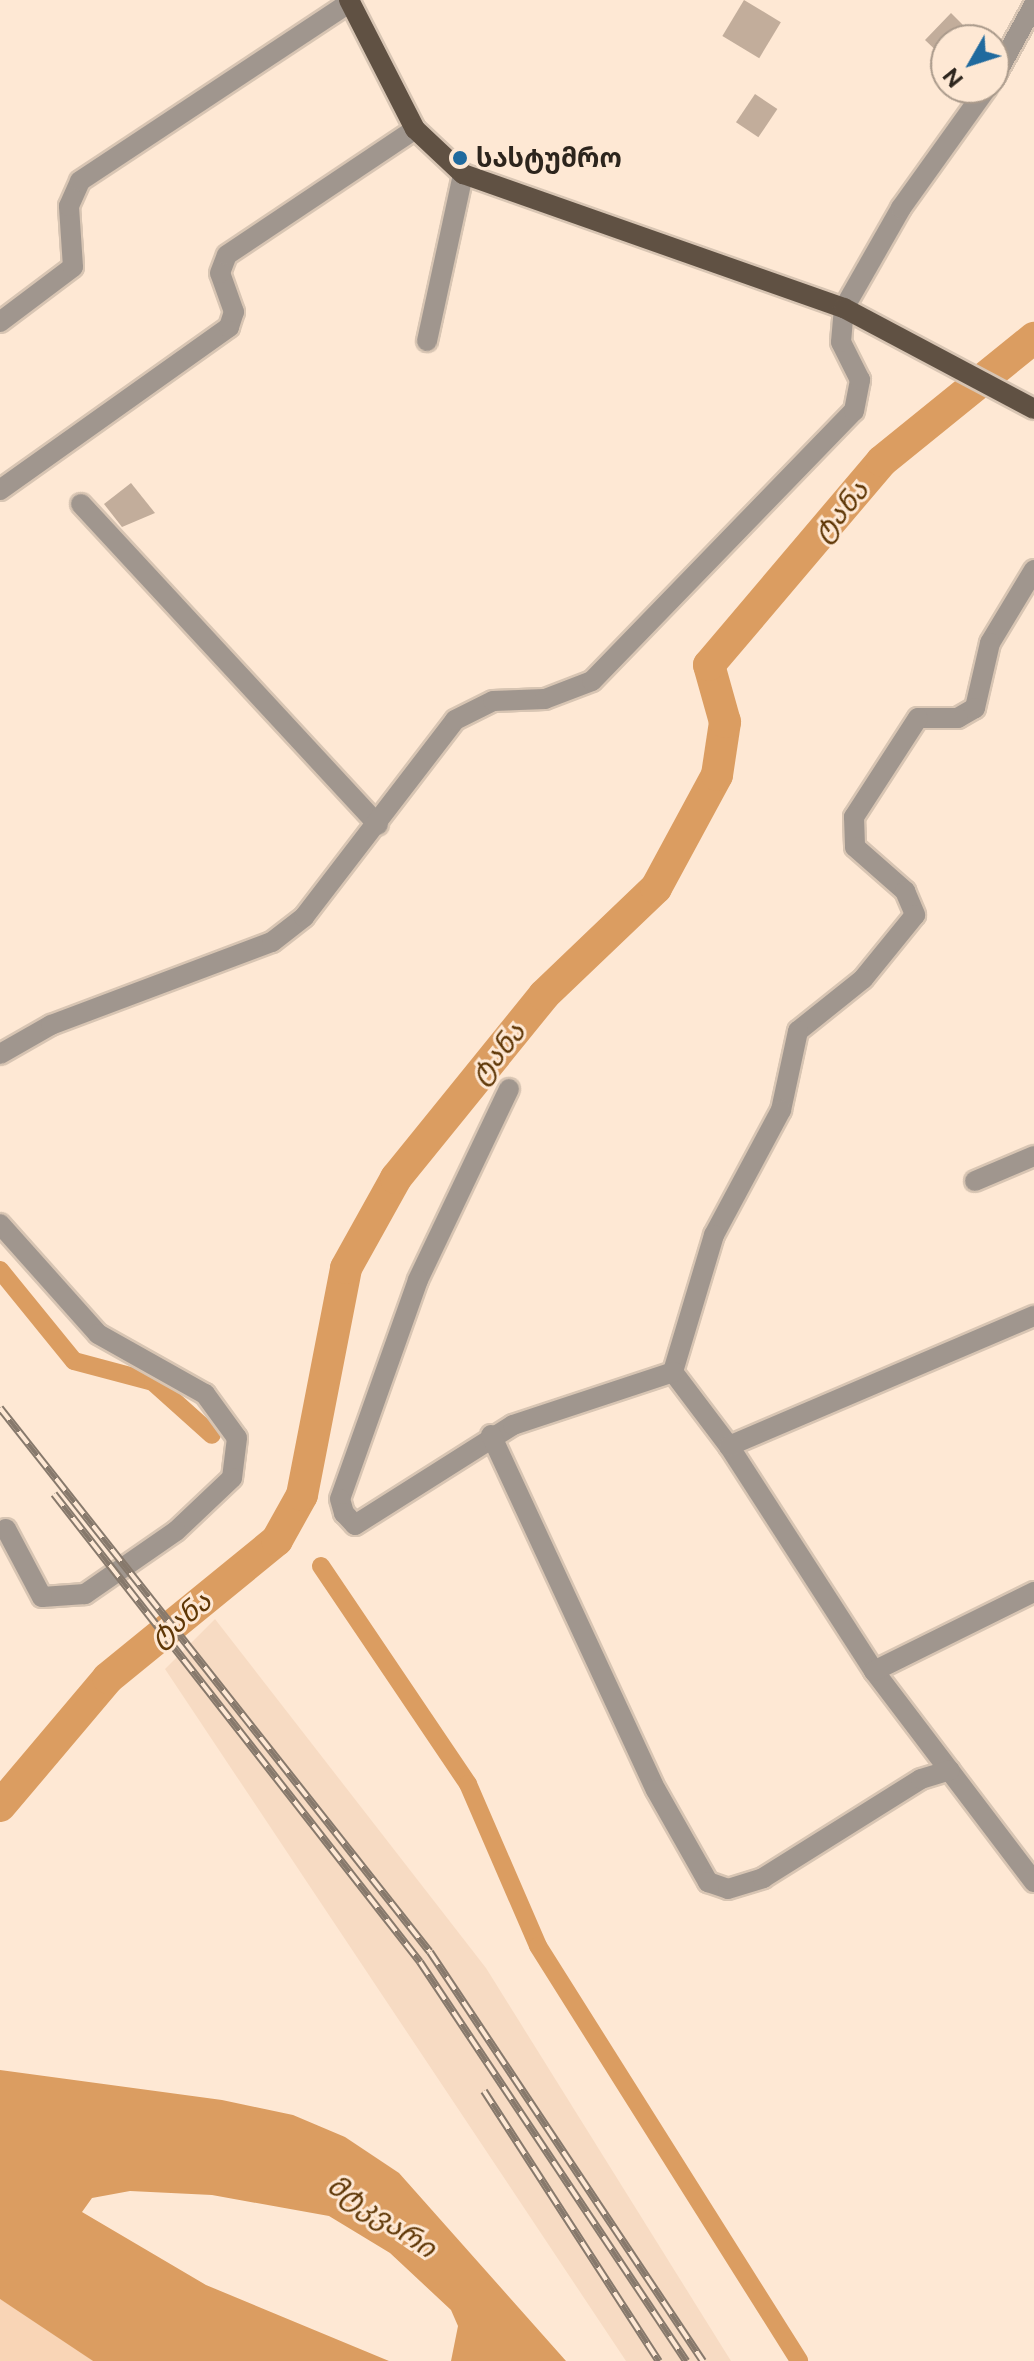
<!DOCTYPE html>
<meta charset="utf-8">
<style>
body{margin:0}
#map{position:relative;width:1034px;height:2361px;overflow:hidden;background:#fee8d4;font-family:"Public Sans","Noto Sans Georgian",sans-serif}
div>[style]{position:absolute}
.built>*{inset:0;background:#f7dbc3}
.green>*{inset:0;background:#f9d5b6}
.water>*{inset:0;background:#db9d61}
.canal>*{height:18px;margin:-9px;padding:0 9px;transform-origin:9px;border-radius:9px;background:#db9d61}
.river>*{height:32px;margin:-16px;padding:0 16px;transform-origin:16px;border-radius:16px;background:#db9d61}
.building>*{inset:0;background:#c2ad9b;transform-origin:0 0}
.roads{filter:drop-shadow(2px 0 #d8c5b3) drop-shadow(-2px 0 #d8c5b3) drop-shadow(0 2px #d8c5b3) drop-shadow(0 -2px #d8c5b3)}
.minor>*{height:20px;margin:-10px;padding:0 10px;transform-origin:10px;border-radius:10px;background:#a0968e}
.major>*{height:20px;margin:-10px;padding:0 10px;transform-origin:10px;border-radius:10px;background:#605143}
.rail>*{height:8px;margin-top:-4px;transform-origin:0;background:repeating-linear-gradient(90deg,#fee8d4 0 15px,#87796c 0 30px);box-sizing:border-box;border-block:2px solid #87796c}
.dots>*{width:22px;height:22px;translate:-50% -50%;box-sizing:border-box;border:4px solid #fee8d4;border-radius:50%}
span{translate:-50% -50%;white-space:nowrap;text-align:center;line-height:1.15;-webkit-text-stroke:6px #fee8d4;paint-order:stroke}
.poi-label{font-size:26px;color:#2d251d;font-weight:700}
.left{translate:0 -50%;text-align:left}
.water-label{font-size:28px;color:#5f3706;font-style:italic}
.north{position:absolute;left:930px;top:24px;width:80px;height:80px;box-sizing:border-box;background:#fee8d4;border:2px solid #aa9a8b;border-radius:50%;rotate:231deg;font-size:22px;font-weight:700;line-height:32px;text-align:center;color:#2d251d}
.north::after{content:'';display:block;margin:auto;width:28px;height:36px;background:#206a9e;clip-path:polygon(50% 0,100% 100%,50% 72%,0 100%)}
</style>
<div id="map">
<div class="built">
<i style="clip-path:polygon(215px 1619px,486px 1968px,731px 2361px,626px 2361px,165px 1669px)"></i>
</div>
<div class="green">
<i style="clip-path:polygon(0 2299px,49px 2329px,93px 2361px,0 2361px)"></i>
</div>
<div class="water">
<i style="clip-path:polygon(0 2070px,222px 2100px,293px 2115px,345px 2137px,399px 2173px,566px 2361px,451px 2361px,458px 2326px,451px 2310px,390px 2253px,329px 2216px,212px 2195px,130px 2191px,92px 2198px,82px 2212px,206px 2285px,389px 2361px,93px 2361px,0 2299px)"></i>
</div>
<div class="canal">
<i style="left:0;top:1270px;width:117px;rotate:50.9deg"></i>
<i style="left:74px;top:1361px;width:82px;rotate:14.9deg"></i>
<i style="left:153px;top:1382px;width:79px;rotate:41.9deg"></i>
<i style="left:321px;top:1566px;width:263px;rotate:56deg"></i>
<i style="left:468px;top:1784px;width:176px;rotate:66.6deg"></i>
<i style="left:538px;top:1946px;width:490px;rotate:57.8deg"></i>
</div>
<div class="river">
<i style="left:0;top:1806px;width:167px;rotate:-49.8deg"></i>
<i style="left:108px;top:1678px;width:218px;rotate:-39.2deg"></i>
<i style="left:277px;top:1540px;width:51px;rotate:-60.9deg"></i>
<i style="left:302px;top:1495px;width:231px;rotate:-79deg"></i>
<i style="left:346px;top:1268px;width:103px;rotate:-60.9deg"></i>
<i style="left:396px;top:1178px;width:235px;rotate:-51deg"></i>
<i style="left:544px;top:995px;width:155px;rotate:-43.7deg"></i>
<i style="left:656px;top:888px;width:128px;rotate:-61.6deg"></i>
<i style="left:717px;top:775px;width:54px;rotate:-81.4deg"></i>
<i style="left:725px;top:722px;width:59px;rotate:-105.7deg"></i>
<i style="left:709px;top:665px;width:267px;rotate:-49.7deg"></i>
<i style="left:882px;top:461px;width:196px;rotate:-39deg"></i>
</div>
<div class="building">
<i style="left:744px;top:0;width:43px;height:42px;rotate:31deg"></i>
<i style="clip-path:polygon(951px 13px,976px 38px,946px 40px,946px 60px,925px 40px)"></i>
<i style="left:755px;top:94px;width:27px;height:34px;rotate:34deg"></i>
<i style="clip-path:polygon(131px 483px,155px 513px,122px 527px,104px 504px)"></i>
</div>
<div class="roads">
<div class="minor">
<i style="left:994px;top:78px;width:83px;rotate:-61.3deg"></i>
<i style="left:0;top:322px;width:91px;rotate:-37deg"></i>
<i style="left:73px;top:267px;width:61px;rotate:-93.8deg"></i>
<i style="left:69px;top:206px;width:27px;rotate:-66deg"></i>
<i style="left:80px;top:181px;width:324px;rotate:-33.5deg"></i>
<i style="left:427px;top:341px;width:171px;rotate:-77.8deg"></i>
<i style="left:0;top:490px;width:281px;rotate:-35.4deg"></i>
<i style="left:229px;top:327px;width:16px;rotate:-72deg"></i>
<i style="left:234px;top:312px;width:41px;rotate:-109.7deg"></i>
<i style="left:220px;top:273px;width:19px;rotate:-69deg"></i>
<i style="left:227px;top:255px;width:226px;rotate:-33.8deg"></i>
<i style="left:81px;top:504px;width:437px;rotate:47.2deg"></i>
<i style="left:1034px;top:570px;width:85px;rotate:121.1deg"></i>
<i style="left:990px;top:643px;width:67px;rotate:103deg"></i>
<i style="left:975px;top:708px;width:20px;rotate:150deg"></i>
<i style="left:958px;top:718px;width:40px;rotate:180deg"></i>
<i style="left:918px;top:718px;width:118px;rotate:122.9deg"></i>
<i style="left:854px;top:817px;width:30px;rotate:88deg"></i>
<i style="left:855px;top:847px;width:67px;rotate:41.3deg"></i>
<i style="left:905px;top:891px;width:26px;rotate:67deg"></i>
<i style="left:915px;top:915px;width:82px;rotate:129.1deg"></i>
<i style="left:863px;top:979px;width:83px;rotate:141.3deg"></i>
<i style="left:798px;top:1031px;width:81px;rotate:102.1deg"></i>
<i style="left:781px;top:1110px;width:142px;rotate:118.2deg"></i>
<i style="left:714px;top:1235px;width:143px;rotate:106.7deg"></i>
<i style="left:673px;top:1372px;width:93px;rotate:52.9deg"></i>
<i style="left:729px;top:1446px;width:268px;rotate:57.2deg"></i>
<i style="left:874px;top:1671px;width:265px;rotate:52.8deg"></i>
<i style="left:0;top:1054px;width:59px;rotate:-29.6deg"></i>
<i style="left:51px;top:1025px;width:236px;rotate:-20.6deg"></i>
<i style="left:272px;top:942px;width:41px;rotate:-38deg"></i>
<i style="left:304px;top:917px;width:248px;rotate:-52.5deg"></i>
<i style="left:455px;top:720px;width:42px;rotate:-26.6deg"></i>
<i style="left:493px;top:701px;width:52px;rotate:-2.2deg"></i>
<i style="left:545px;top:699px;width:50px;rotate:-21deg"></i>
<i style="left:592px;top:681px;width:376px;rotate:-45.9deg"></i>
<i style="left:854px;top:411px;width:32px;rotate:-79deg"></i>
<i style="left:860px;top:380px;width:42px;rotate:-116.6deg"></i>
<i style="left:841px;top:342px;width:34px;rotate:-85deg"></i>
<i style="left:844px;top:308px;width:115px;rotate:-60.3deg"></i>
<i style="left:901px;top:208px;width:148px;rotate:-54.4deg"></i>
<i style="left:509px;top:1089px;width:212px;rotate:115.5deg"></i>
<i style="left:418px;top:1280px;width:232px;rotate:109.6deg"></i>
<i style="left:340px;top:1499px;width:15px;rotate:74deg"></i>
<i style="left:344px;top:1513px;width:16px;rotate:47deg"></i>
<i style="left:355px;top:1525px;width:187px;rotate:-32.3deg"></i>
<i style="left:513px;top:1425px;width:169px;rotate:-18.3deg"></i>
<i style="left:975px;top:1181px;width:64px;rotate:-23deg"></i>
<i style="left:0;top:1224px;width:147px;rotate:48.3deg"></i>
<i style="left:98px;top:1334px;width:123px;rotate:29.3deg"></i>
<i style="left:205px;top:1394px;width:54px;rotate:54deg"></i>
<i style="left:237px;top:1438px;width:40px;rotate:97.1deg"></i>
<i style="left:232px;top:1478px;width:77px;rotate:136.6deg"></i>
<i style="left:176px;top:1531px;width:111px;rotate:145.3deg"></i>
<i style="left:85px;top:1594px;width:43px;rotate:176deg"></i>
<i style="left:42px;top:1597px;width:77px;rotate:-117.9deg"></i>
<i style="left:491px;top:1435px;width:391px;rotate:65.1deg"></i>
<i style="left:656px;top:1790px;width:106px;rotate:60.5deg"></i>
<i style="left:708px;top:1882px;width:21px;rotate:19deg"></i>
<i style="left:728px;top:1889px;width:37px;rotate:-17deg"></i>
<i style="left:763px;top:1878px;width:186px;rotate:-32.1deg"></i>
<i style="left:921px;top:1779px;width:30px;rotate:-17deg"></i>
<i style="left:729px;top:1446px;width:332px;rotate:-23.1deg"></i>
<i style="left:874px;top:1671px;width:178px;rotate:-26.3deg"></i>
</div>
<div class="major">
<i style="left:349px;top:0;width:145px;rotate:62.9deg"></i>
<i style="left:415px;top:129px;width:66px;rotate:43.2deg"></i>
<i style="left:463px;top:174px;width:404px;rotate:19.4deg"></i>
<i style="left:844px;top:308px;width:215px;rotate:28deg"></i>
</div>
</div>
<div class="rail">
<i style="left:0;top:1408px;width:693px;rotate:51.68deg"></i>
<i style="left:430px;top:1952px;width:492px;rotate:56.3deg"></i>
<i style="left:54px;top:1494px;width:594px;rotate:51.97deg"></i>
<i style="left:420px;top:1962px;width:480px;rotate:56.3deg"></i>
<i style="left:484px;top:2091px;width:322px;rotate:57.1deg"></i>
</div>
<div class="dots">
<i style="left:460px;top:158px;background:#206a9e"></i>
</div>
<div class="poi-label">
<span class="left" style="left:476px;top:158px">სასტუმრო</span>
</div>
<div class="water-label">
<span style="left:840px;top:511px;rotate:-50deg">ტანა</span>
<span style="left:497px;top:1053px;rotate:-51deg">ტანა</span>
<span style="left:180px;top:1619px;rotate:-39deg">ტანა</span>
<span style="left:382px;top:2216px;rotate:34deg">მტკვარი</span>
</div>
<div class="north">N</div>
</div>
